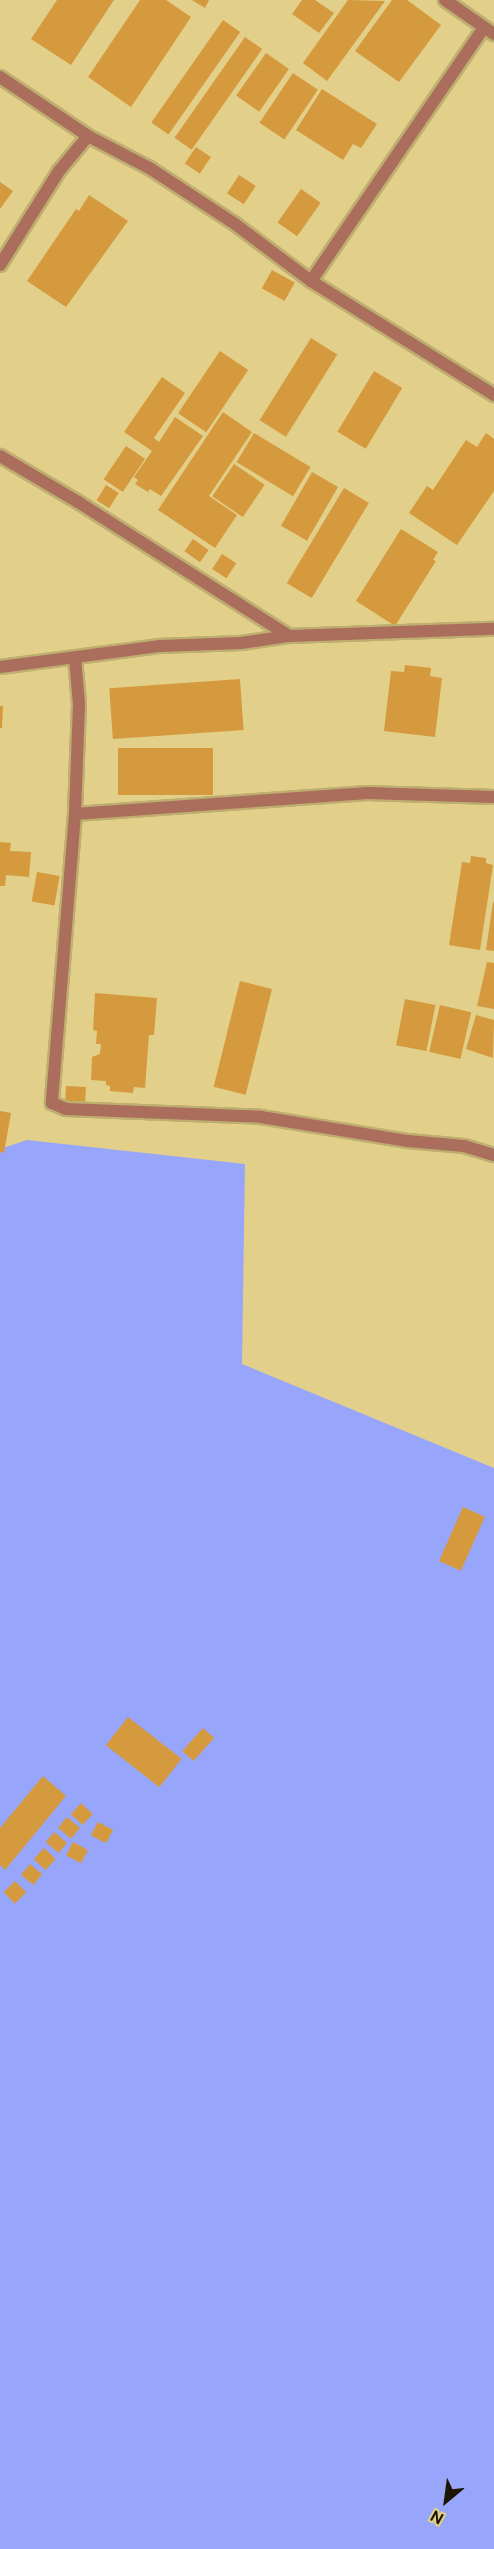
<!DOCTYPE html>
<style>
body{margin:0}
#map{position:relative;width:494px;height:2549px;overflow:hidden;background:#e2cf89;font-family:"DM Sans",sans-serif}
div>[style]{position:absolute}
.green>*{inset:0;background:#97a6fb}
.building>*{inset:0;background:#d59a3e;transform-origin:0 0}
.roads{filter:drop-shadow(2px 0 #beae70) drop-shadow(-2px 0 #beae70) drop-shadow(0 2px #beae70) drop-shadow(0 -2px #beae70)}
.street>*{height:12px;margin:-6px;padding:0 6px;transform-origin:6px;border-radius:6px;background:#ab6d5c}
span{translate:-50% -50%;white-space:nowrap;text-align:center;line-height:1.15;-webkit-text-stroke:4.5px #e2cf89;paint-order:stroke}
.north{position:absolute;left:416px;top:2471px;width:60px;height:60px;-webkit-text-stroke:4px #e2cf89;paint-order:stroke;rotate:209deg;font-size:16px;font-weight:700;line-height:24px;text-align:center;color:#1c1500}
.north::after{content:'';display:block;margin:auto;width:21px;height:27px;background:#1c1500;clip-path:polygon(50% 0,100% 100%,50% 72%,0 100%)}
</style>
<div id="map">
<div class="green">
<i style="clip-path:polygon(27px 1140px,245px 1164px,242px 1364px,494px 1468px,494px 2549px,0 2549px,0 1149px)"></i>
</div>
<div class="building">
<i style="clip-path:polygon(57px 0,114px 0,71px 65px,31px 39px)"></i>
<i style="clip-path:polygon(140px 0,166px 0,191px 17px,131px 107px,88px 77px)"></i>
<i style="clip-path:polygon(192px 0,209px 0,205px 8px)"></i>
<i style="clip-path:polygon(302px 0,315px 0,334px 13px,319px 33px,292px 14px)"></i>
<i style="clip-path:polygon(348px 0,385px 1px,327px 81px,303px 63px)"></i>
<i style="clip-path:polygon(392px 0,407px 0,441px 25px,399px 82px,355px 51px)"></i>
<i style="left:223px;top:20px;width:21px;height:125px;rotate:35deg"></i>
<i style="left:245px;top:37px;width:21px;height:123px;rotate:35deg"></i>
<i style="left:266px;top:53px;width:28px;height:52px;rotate:35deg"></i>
<i style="left:293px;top:73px;width:30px;height:60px;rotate:34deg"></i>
<i style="clip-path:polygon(322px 89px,377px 124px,361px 148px,353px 144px,343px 160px,296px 130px)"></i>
<i style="left:196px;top:147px;width:18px;height:20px;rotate:34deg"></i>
<i style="left:239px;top:175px;width:20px;height:22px;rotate:33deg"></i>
<i style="clip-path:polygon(0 182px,13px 191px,0 209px)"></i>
<i style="left:301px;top:189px;width:24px;height:41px;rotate:35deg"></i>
<i style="clip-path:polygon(89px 195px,128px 221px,66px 307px,27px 281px,76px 209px,79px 211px)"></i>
<i style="left:272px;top:270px;width:26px;height:21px;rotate:29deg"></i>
<i style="left:311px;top:338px;width:31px;height:97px;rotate:32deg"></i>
<i style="left:220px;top:351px;width:34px;height:75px;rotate:34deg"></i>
<i style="left:374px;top:371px;width:33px;height:71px;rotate:31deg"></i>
<i style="clip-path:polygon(162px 377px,185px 393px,154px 438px,159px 442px,175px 417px,203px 436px,161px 496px,150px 489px,148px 492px,135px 484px,138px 480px,134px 477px,152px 451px,124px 432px)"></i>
<i style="clip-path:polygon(223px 412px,252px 432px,209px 496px,237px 515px,215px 548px,158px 510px)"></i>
<i style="left:254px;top:433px;width:66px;height:34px;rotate:31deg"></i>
<i style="clip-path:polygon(486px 433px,494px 439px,494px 491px,457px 545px,409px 513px,427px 486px,433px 490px,466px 440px,477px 447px)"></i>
<i style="left:126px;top:446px;width:23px;height:40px;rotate:34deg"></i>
<i style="left:234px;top:464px;width:37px;height:39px;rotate:34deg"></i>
<i style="left:312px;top:472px;width:30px;height:62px;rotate:30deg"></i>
<i style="left:106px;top:485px;width:15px;height:18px;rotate:32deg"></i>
<i style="left:344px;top:488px;width:29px;height:111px;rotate:31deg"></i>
<i style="clip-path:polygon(401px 529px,438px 552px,433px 560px,436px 561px,395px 626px,356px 601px)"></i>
<i style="left:193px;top:539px;width:19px;height:15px;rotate:35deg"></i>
<i style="left:222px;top:554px;width:17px;height:18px;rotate:33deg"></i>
<i style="clip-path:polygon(405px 665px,431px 668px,430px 676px,442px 678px,435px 737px,384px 731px,391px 671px,404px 672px)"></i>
<i style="left:240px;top:679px;width:51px;height:131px;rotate:86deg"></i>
<i style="clip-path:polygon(0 706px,3px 706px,2px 728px,0 728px)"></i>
<i style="left:213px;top:748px;width:47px;height:95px;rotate:90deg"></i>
<i style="clip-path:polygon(0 842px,11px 843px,10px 851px,31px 852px,29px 877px,6px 875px,5px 886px,0 886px)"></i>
<i style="clip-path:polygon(471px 856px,486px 858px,486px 863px,493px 865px,480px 950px,449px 945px,462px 862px,470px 863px)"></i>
<i style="left:37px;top:872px;width:23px;height:30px;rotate:10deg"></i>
<i style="clip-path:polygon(493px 902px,494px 902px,494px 951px,486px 950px)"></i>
<i style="clip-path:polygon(487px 962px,494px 963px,494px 1009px,477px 1006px)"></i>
<i style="left:240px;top:981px;width:33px;height:109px;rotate:14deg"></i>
<i style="clip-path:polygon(95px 993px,157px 998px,154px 1035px,149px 1035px,145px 1088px,134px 1087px,133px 1093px,110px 1091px,110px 1086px,106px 1085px,106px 1081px,91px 1080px,92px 1057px,100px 1054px,101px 1044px,96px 1044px,97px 1031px,93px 1030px)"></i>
<i style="left:405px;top:999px;width:31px;height:47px;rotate:11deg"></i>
<i style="left:440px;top:1005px;width:32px;height:48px;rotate:13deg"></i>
<i style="clip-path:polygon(476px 1015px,494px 1020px,493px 1058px,466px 1049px)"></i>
<i style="left:66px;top:1086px;width:20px;height:19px;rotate:3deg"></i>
<i style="clip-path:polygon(0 1111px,11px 1113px,4px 1153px,0 1152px)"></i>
<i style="left:463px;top:1507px;width:24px;height:59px;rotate:24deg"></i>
<i style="left:128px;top:1717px;width:68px;height:36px;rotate:38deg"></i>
<i style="left:203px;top:1728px;width:15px;height:31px;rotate:42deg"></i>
<i style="clip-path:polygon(43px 1776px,66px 1796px,5px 1870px,0 1865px,0 1828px)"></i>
<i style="left:81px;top:1803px;width:16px;height:15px;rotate:43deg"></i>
<i style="left:67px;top:1817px;width:17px;height:14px;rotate:40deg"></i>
<i style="left:98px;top:1822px;width:17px;height:15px;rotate:28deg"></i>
<i style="left:54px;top:1832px;width:17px;height:13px;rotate:40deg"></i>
<i style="left:73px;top:1842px;width:17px;height:15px;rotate:28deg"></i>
<i style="left:44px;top:1848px;width:16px;height:15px;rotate:43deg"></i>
<i style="left:30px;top:1864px;width:16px;height:14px;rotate:40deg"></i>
<i style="left:15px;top:1881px;width:16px;height:16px;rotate:45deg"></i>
</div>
<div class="roads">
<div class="street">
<i style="left:445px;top:0;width:60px;rotate:34.8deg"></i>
<i style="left:0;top:77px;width:106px;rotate:33.8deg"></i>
<i style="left:0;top:265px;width:111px;rotate:-57.9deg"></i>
<i style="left:59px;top:171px;width:45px;rotate:-50.4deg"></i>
<i style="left:88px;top:136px;width:71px;rotate:27.6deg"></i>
<i style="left:151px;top:169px;width:100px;rotate:33.2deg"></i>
<i style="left:235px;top:224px;width:95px;rotate:36.9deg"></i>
<i style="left:311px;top:281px;width:216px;rotate:31.9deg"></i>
<i style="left:311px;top:281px;width:307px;rotate:-55.7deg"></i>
<i style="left:0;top:456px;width:91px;rotate:30.5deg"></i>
<i style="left:78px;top:502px;width:250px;rotate:32.4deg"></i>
<i style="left:75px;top:658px;width:46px;rotate:85deg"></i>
<i style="left:79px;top:704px;width:110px;rotate:92.1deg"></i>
<i style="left:75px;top:814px;width:290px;rotate:94.6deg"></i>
<i style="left:52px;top:1103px;width:15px;rotate:23deg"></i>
<i style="left:66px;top:1109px;width:195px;rotate:2.3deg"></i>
<i style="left:261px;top:1117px;width:149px;rotate:9.3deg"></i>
<i style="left:408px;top:1141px;width:56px;rotate:5.1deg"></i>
<i style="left:464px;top:1146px;width:31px;rotate:17deg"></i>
<i style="left:0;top:667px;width:160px;rotate:-7.5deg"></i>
<i style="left:159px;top:646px;width:82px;rotate:-2.1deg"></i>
<i style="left:241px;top:643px;width:49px;rotate:-8.3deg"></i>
<i style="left:289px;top:636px;width:205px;rotate:-2deg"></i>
<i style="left:75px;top:814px;width:293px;rotate:-4.1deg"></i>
<i style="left:367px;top:793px;width:127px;rotate:1.8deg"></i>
</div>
</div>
<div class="north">N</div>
</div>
